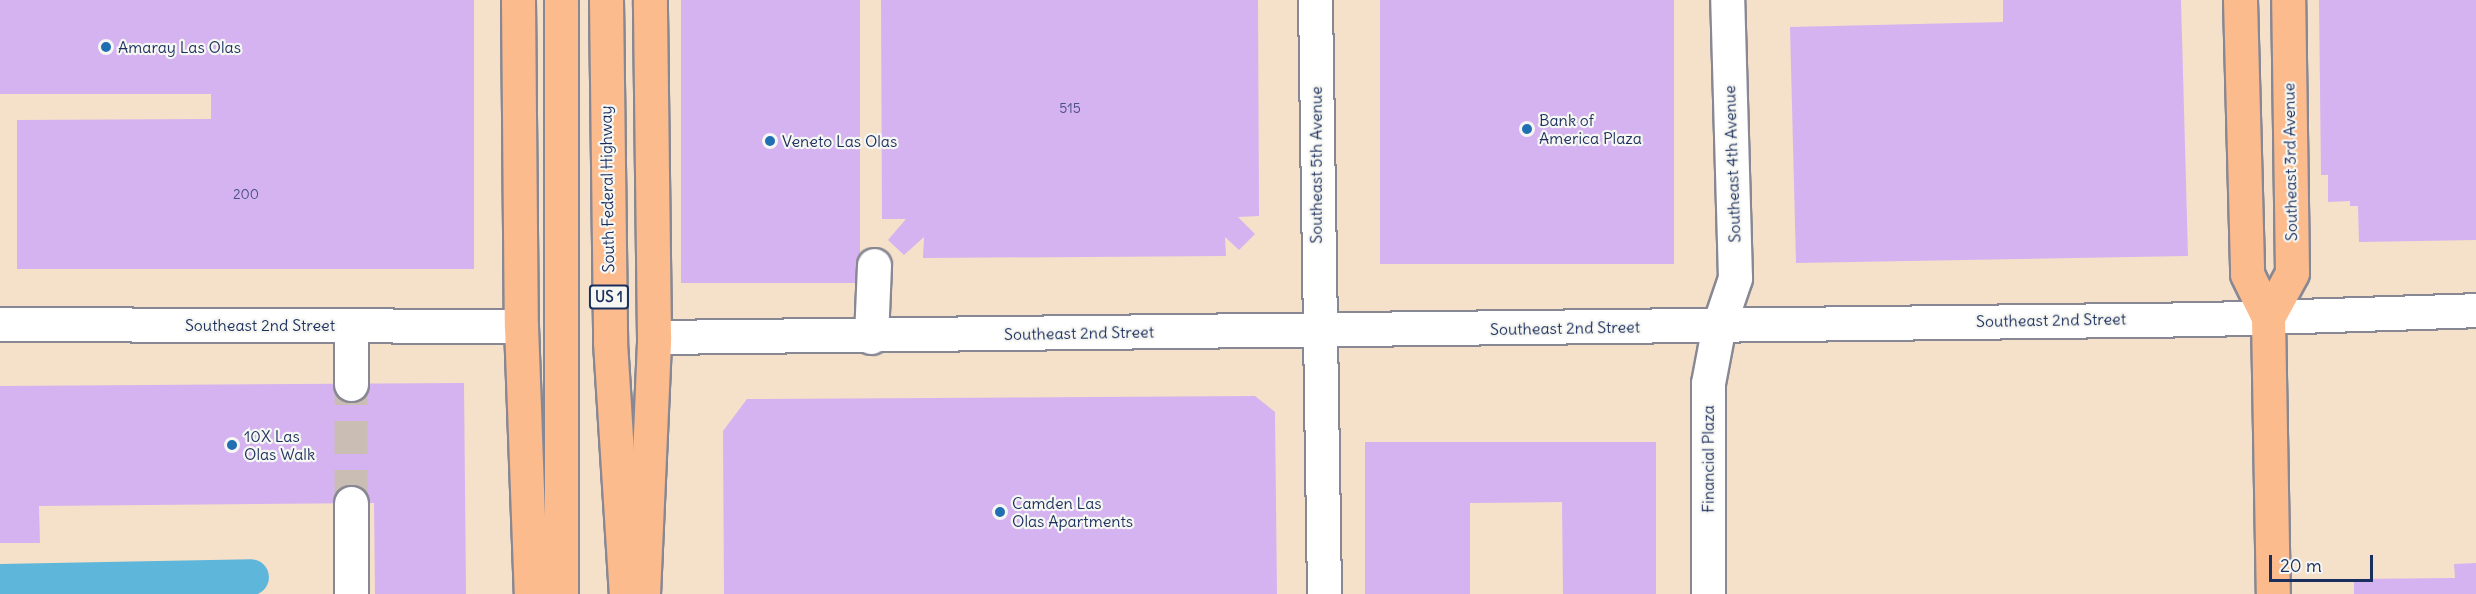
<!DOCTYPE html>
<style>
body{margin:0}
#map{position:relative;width:2476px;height:594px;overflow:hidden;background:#f5e0c9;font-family:Delius,sans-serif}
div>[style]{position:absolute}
.canal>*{height:36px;margin:-18px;padding:0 18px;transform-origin:18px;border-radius:18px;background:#5eb6db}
.building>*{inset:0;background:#d4b3f0;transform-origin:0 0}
.minor-tunnel>*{height:33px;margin-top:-16.5px;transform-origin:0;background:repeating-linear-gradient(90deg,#c9bdb4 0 33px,transparent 0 49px)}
.roads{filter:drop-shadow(2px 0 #888894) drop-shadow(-2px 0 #888894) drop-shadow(0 2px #888894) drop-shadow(0 -2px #888894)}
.minor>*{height:33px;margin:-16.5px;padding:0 16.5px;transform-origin:16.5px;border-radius:16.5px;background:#fff}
.major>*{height:33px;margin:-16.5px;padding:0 16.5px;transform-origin:16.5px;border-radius:16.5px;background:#fbbb8c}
.dots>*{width:16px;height:16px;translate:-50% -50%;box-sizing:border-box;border:3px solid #f6f6f2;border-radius:50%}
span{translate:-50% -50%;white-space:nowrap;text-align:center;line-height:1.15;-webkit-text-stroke:4.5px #f6f6f2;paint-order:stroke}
.number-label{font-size:14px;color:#495082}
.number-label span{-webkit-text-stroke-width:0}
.shield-label span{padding:2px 4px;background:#f6f6f2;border:2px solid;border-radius:4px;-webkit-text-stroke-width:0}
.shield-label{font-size:15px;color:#1b2f5e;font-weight:700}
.poi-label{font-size:16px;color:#1b2f5e}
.left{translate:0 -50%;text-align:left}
.street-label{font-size:16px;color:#1b2f5e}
.scale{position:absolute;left:2269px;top:555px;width:104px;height:27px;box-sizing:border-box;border:3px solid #1b2f5e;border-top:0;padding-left:8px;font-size:18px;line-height:21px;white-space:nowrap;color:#1b2f5e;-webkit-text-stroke:4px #f6f6f2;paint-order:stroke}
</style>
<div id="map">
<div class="canal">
<i style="left:0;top:582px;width:251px;rotate:-1.1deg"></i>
</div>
<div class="building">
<i style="clip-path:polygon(0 0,474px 0,474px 269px,17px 269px,17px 120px,211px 119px,211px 94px,0 94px)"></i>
<i style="left:681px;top:0;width:179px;height:283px"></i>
<i style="clip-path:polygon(881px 0,1258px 0,1259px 216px,1238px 217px,1255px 234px,1239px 250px,1225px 237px,1226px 256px,923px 258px,924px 237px,904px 255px,888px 240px,906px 219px,882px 219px)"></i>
<i style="left:1380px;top:0;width:294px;height:264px"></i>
<i style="clip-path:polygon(2003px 0,2181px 0,2188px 256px,1796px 263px,1790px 27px,2003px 22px)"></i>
<i style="clip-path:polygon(2319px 0,2476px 0,2476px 240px,2359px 242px,2358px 206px,2350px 206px,2350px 201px,2328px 202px,2328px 175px,2321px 175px)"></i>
<i style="clip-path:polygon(464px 383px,466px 594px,375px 594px,374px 503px,39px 506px,40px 543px,0 543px,0 386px)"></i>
<i style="clip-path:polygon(1255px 396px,1275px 412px,1277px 594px,724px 594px,723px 431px,747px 399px)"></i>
<i style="clip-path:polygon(1365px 442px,1656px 442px,1656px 594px,1563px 594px,1562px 502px,1470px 503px,1470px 594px,1365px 594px)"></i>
<i style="clip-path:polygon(2476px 563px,2476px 594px,2354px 594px,2354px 579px,2455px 578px,2454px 564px)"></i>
</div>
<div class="minor-tunnel">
<i style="left:351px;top:503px;width:119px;rotate:-90deg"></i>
</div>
<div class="roads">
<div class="minor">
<i style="left:1315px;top:0;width:594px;rotate:89.13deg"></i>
<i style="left:0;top:324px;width:521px;rotate:0.22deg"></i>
<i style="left:351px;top:325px;width:59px;rotate:90deg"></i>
<i style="left:654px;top:337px;width:1555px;rotate:-0.66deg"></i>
<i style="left:2209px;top:319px;width:267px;rotate:-1.9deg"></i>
<i style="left:871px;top:337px;width:72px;rotate:-87.6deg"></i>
<i style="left:351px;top:594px;width:91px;rotate:-90deg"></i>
<i style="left:1708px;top:594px;width:211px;rotate:-90deg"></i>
<i style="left:1708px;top:383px;width:59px;rotate:-79.3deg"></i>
<i style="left:1719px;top:325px;width:50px;rotate:-71.2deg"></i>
<i style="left:1735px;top:278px;width:278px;rotate:-91.6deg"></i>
</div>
<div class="major">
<i style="left:518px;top:0;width:326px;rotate:89.5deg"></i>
<i style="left:521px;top:326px;width:268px;rotate:87.9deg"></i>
<i style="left:561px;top:0;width:594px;rotate:90deg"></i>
<i style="left:606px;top:0;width:342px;rotate:89.3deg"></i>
<i style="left:610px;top:342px;width:253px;rotate:86.4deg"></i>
<i style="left:2240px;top:0;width:274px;rotate:88.5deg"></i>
<i style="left:2247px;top:274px;width:48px;rotate:64deg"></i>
<i style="left:2268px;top:317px;width:277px;rotate:89deg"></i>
<i style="left:2268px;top:317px;width:50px;rotate:-61.4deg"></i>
<i style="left:2292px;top:273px;width:273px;rotate:-90.8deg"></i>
<i style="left:643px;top:594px;width:257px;rotate:-87.5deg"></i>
<i style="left:654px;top:337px;width:337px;rotate:-90.7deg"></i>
</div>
</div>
<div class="dots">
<i style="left:106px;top:47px;background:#1f6fb2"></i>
<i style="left:1527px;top:129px;background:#1f6fb2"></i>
<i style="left:770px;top:141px;background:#1f6fb2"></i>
<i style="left:232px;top:445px;background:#1f6fb2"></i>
<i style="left:1000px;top:512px;background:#1f6fb2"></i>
</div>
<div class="number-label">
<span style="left:1070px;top:108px">515</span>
<span style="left:246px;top:194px">200</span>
</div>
<div class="shield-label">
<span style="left:609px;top:297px">US 1</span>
</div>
<div class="poi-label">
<span class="left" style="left:118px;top:47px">Amaray Las Olas</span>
<span class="left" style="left:1539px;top:129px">Bank of<br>America Plaza</span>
<span class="left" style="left:782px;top:141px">Veneto Las Olas</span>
<span class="left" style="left:244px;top:445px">10X Las<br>Olas Walk</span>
<span class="left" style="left:1012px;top:512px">Camden Las<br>Olas Apartments</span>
</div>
<div class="street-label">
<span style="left:2290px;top:162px;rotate:-91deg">Southeast 3rd Avenue</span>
<span style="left:1732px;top:164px;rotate:-92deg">Southeast 4th Avenue</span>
<span style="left:1316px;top:165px;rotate:-90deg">Southeast 5th Avenue</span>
<span style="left:607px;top:189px;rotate:-91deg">South Federal Highway</span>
<span style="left:2051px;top:320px;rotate:-1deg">Southeast 2nd Street</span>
<span style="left:260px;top:325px">Southeast 2nd Street</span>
<span style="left:1565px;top:328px;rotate:-1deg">Southeast 2nd Street</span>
<span style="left:1079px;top:333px;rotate:-1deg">Southeast 2nd Street</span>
<span style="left:1708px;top:459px;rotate:-90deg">Financial Plaza</span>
</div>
<div class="scale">20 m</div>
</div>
